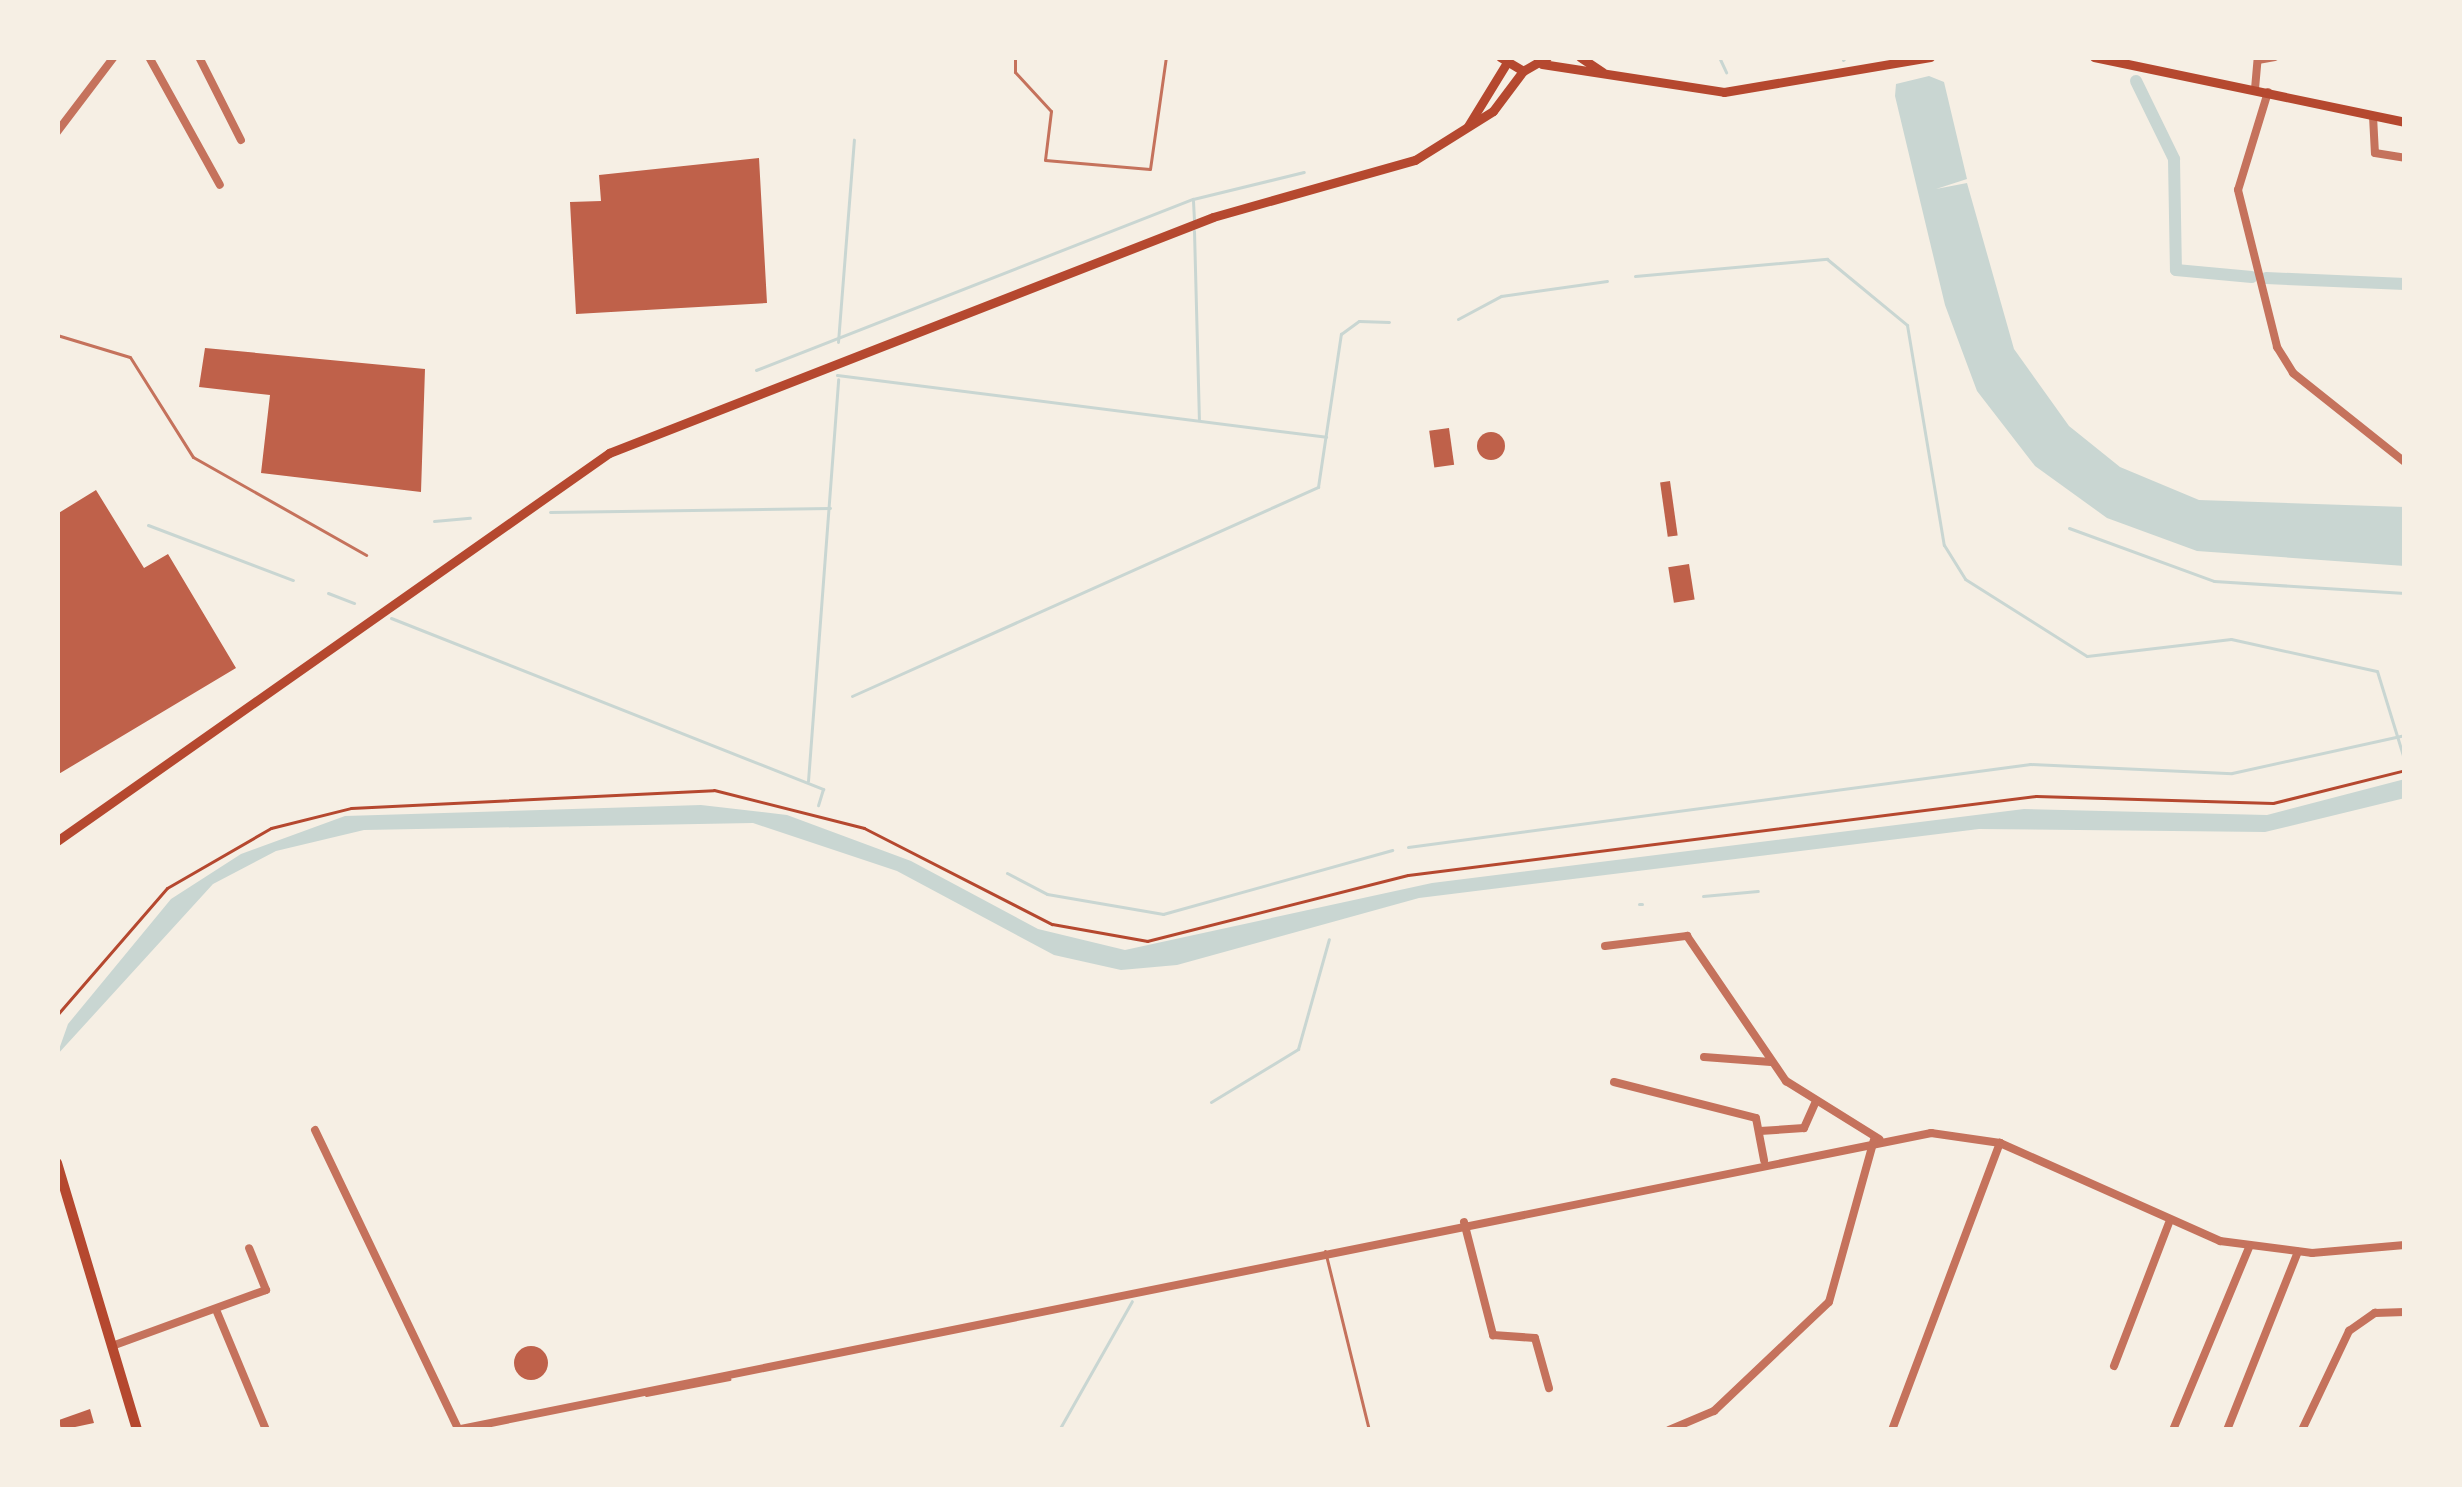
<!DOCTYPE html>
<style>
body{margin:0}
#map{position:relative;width:2462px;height:1487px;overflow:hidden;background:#f6efe4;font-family:"Work Sans",sans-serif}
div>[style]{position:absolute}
.water>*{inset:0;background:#c9d6d2}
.stream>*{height:3px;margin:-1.5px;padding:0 1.5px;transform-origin:1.5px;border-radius:1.5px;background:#c9d6d2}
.canal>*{height:12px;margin:-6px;padding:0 6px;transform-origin:6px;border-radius:6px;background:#c9d6d2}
.building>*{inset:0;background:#bf614a;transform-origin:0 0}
.round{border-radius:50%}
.path>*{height:3px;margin:-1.5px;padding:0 1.5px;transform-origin:1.5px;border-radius:1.5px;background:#b5482f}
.service>*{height:3px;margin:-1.5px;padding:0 1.5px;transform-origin:1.5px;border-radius:1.5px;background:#c5725c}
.minor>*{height:8px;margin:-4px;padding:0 4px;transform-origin:4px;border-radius:4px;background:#c5725c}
.secondary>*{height:9px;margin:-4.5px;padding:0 4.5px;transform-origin:4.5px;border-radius:4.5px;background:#b5482f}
.primary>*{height:10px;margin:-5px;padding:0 5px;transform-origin:5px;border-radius:5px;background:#b5482f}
span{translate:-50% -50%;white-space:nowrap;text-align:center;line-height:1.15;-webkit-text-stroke:12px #f6efe4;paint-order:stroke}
.frame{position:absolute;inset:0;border:60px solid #f6efe4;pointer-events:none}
</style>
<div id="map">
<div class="water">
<i style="clip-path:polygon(1929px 76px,1944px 82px,1967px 179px,1936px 189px,1967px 183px,2014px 349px,2069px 426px,2120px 467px,2199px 500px,2405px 507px,2405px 566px,2197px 551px,2107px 518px,2035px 466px,1977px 391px,1945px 305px,1895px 96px,1896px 84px)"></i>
<i style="clip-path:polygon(2405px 779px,2405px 798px,2265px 832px,1979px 829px,1419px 898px,1177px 965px,1121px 970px,1054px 955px,897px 871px,753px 823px,364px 830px,276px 851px,213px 884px,57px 1055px,68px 1024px,171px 899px,241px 854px,345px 816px,701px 805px,787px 815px,911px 861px,1038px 929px,1125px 950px,1432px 883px,2024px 809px,2267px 815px)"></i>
</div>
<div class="stream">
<i style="left:1719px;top:57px;width:17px;rotate:65deg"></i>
<i style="left:1843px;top:60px;width:4px;rotate:-45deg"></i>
<i style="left:1193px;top:201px;width:20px;rotate:87deg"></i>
<i style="left:1194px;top:231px;width:188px;rotate:88.5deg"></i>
<i style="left:1635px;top:276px;width:193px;rotate:-5.1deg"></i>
<i style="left:1827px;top:259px;width:104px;rotate:39.5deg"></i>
<i style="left:1907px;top:325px;width:223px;rotate:80.5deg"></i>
<i style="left:1944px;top:545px;width:40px;rotate:58deg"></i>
<i style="left:1965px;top:579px;width:144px;rotate:32.3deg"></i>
<i style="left:2087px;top:656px;width:145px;rotate:-6.7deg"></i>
<i style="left:2231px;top:639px;width:149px;rotate:12.4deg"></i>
<i style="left:2377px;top:671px;width:95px;rotate:72.9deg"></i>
<i style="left:1458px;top:319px;width:49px;rotate:-28.1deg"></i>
<i style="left:1501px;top:296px;width:107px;rotate:-8.1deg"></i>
<i style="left:838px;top:342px;width:203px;rotate:-85.5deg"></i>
<i style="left:756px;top:370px;width:469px;rotate:-21.4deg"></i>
<i style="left:1193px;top:199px;width:114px;rotate:-13.7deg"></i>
<i style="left:837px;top:375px;width:493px;rotate:7.2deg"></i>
<i style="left:550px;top:512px;width:280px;rotate:-0.8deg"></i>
<i style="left:434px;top:521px;width:36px;rotate:-5deg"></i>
<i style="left:148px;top:525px;width:155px;rotate:20.8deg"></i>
<i style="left:2069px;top:528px;width:154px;rotate:20.1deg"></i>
<i style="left:2214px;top:581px;width:191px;rotate:3.6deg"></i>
<i style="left:328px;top:593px;width:28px;rotate:21deg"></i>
<i style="left:391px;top:618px;width:465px;rotate:21.6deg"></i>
<i style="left:823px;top:789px;width:17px;rotate:107deg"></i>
<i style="left:852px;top:696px;width:511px;rotate:-24.16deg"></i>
<i style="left:1318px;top:487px;width:155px;rotate:-81.5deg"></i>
<i style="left:1341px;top:334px;width:22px;rotate:-36deg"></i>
<i style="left:1359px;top:321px;width:30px;rotate:2deg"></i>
<i style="left:808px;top:781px;width:403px;rotate:-85.7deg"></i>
<i style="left:1408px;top:847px;width:628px;rotate:-7.6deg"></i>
<i style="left:2030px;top:764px;width:202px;rotate:2.6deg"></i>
<i style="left:2232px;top:773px;width:177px;rotate:-12.4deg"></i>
<i style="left:1007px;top:873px;width:45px;rotate:27.7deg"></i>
<i style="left:1047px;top:894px;width:118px;rotate:9.8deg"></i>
<i style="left:1163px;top:914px;width:238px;rotate:-15.6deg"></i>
<i style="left:1703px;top:896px;width:55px;rotate:-5.2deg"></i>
<i style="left:1639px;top:904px;width:3px"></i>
<i style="left:1211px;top:1102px;width:102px;rotate:-31.3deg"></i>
<i style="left:1298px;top:1049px;width:114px;rotate:-74.3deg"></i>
<i style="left:1059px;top:1430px;width:148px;rotate:-60.5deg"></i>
</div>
<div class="canal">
<i style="left:2136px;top:81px;width:87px;rotate:64deg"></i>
<i style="left:2174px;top:159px;width:111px;rotate:89deg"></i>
<i style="left:2176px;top:270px;width:76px;rotate:5.3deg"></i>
<i style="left:2266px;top:278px;width:139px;rotate:2.5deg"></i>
</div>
<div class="building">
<i style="clip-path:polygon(759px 158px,767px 303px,576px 314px,570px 202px,601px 201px,599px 175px)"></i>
<i style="clip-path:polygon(205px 348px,425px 369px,421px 492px,261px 473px,270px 395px,199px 387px)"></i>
<i style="left:1449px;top:428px;width:37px;height:20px;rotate:82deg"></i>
<i class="round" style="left:1477px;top:432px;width:28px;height:28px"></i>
<i style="left:1670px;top:481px;width:55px;height:10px;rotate:82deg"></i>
<i style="clip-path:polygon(96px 490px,144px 568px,168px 554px,236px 668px,57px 775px,57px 514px)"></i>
<i style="left:1689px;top:564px;width:36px;height:21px;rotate:81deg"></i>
<i class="round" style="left:514px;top:1346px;width:34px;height:34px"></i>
<i style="clip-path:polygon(90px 1409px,94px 1423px,61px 1430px,59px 1420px)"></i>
</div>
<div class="path">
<i style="left:57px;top:1015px;width:168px;rotate:-49.1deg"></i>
<i style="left:167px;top:888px;width:120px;rotate:-30deg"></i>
<i style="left:271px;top:828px;width:82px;rotate:-14deg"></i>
<i style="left:351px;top:808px;width:363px;rotate:-2.8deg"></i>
<i style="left:714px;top:790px;width:155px;rotate:14.2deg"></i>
<i style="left:864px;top:828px;width:211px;rotate:27.1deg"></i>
<i style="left:1052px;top:924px;width:97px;rotate:10.1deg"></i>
<i style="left:1147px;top:941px;width:269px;rotate:-14.2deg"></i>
<i style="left:1408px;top:875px;width:633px;rotate:-7.17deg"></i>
<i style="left:2036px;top:796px;width:237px;rotate:1.7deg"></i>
<i style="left:2273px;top:803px;width:136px;rotate:-14deg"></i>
</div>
<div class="service">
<i style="left:1015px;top:57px;width:15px;rotate:90deg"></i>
<i style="left:1015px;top:72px;width:53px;rotate:47.3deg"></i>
<i style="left:1051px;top:111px;width:49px;rotate:97deg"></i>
<i style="left:1045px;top:160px;width:105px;rotate:4.9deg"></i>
<i style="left:1150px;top:169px;width:113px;rotate:-81.9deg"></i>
<i style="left:57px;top:335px;width:76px;rotate:16.8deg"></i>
<i style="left:130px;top:357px;width:118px;rotate:57.8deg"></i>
<i style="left:193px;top:457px;width:199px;rotate:29.5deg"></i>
<i style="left:1325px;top:1251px;width:184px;rotate:76.2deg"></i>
<i style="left:646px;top:1395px;width:85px;rotate:-10.9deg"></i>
</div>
<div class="minor">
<i style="left:149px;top:57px;width:146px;rotate:61deg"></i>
<i style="left:199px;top:57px;width:93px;rotate:63.2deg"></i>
<i style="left:2258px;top:60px;width:17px;rotate:-10deg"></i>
<i style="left:2255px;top:89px;width:32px;rotate:-85deg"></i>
<i style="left:2268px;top:92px;width:102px;rotate:107deg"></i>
<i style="left:2238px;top:190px;width:162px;rotate:76deg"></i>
<i style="left:2277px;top:347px;width:31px;rotate:58deg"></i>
<i style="left:2293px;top:373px;width:143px;rotate:38.5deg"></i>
<i style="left:2373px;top:116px;width:37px;rotate:87deg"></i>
<i style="left:2375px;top:153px;width:30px;rotate:9deg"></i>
<i style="left:57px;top:132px;width:94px;rotate:-52.8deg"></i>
<i style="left:1605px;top:946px;width:83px;rotate:-7deg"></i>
<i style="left:1687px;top:936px;width:176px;rotate:55.7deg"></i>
<i style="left:1786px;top:1081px;width:110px;rotate:31.9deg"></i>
<i style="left:1704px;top:1057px;width:67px;rotate:4.3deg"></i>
<i style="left:1614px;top:1082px;width:146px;rotate:14.2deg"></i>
<i style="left:1756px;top:1118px;width:43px;rotate:79.2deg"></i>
<i style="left:315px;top:1130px;width:331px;rotate:64.4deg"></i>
<i style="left:1760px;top:1131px;width:44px;rotate:-3.9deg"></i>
<i style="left:1804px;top:1128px;width:30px;rotate:-66deg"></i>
<i style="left:1464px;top:1222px;width:117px;rotate:75.6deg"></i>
<i style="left:1493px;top:1335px;width:42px;rotate:4.1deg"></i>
<i style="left:1535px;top:1338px;width:52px;rotate:74.4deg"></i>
<i style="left:217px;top:1312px;width:128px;rotate:67.4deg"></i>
<i style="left:112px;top:1346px;width:164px;rotate:-20deg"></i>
<i style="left:266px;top:1290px;width:45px;rotate:-112deg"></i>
<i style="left:2114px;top:1366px;width:153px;rotate:-69deg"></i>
<i style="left:456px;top:1430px;width:1505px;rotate:-11.38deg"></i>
<i style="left:1931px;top:1133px;width:70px;rotate:8.2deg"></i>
<i style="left:2000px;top:1143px;width:241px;rotate:24deg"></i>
<i style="left:2220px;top:1241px;width:93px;rotate:7.4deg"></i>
<i style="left:2312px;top:1253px;width:93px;rotate:-4.9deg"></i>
<i style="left:1669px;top:1430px;width:49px;rotate:-22.9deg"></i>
<i style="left:1714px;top:1411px;width:158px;rotate:-43.5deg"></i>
<i style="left:1829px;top:1302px;width:168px;rotate:-74.5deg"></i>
<i style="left:1892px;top:1430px;width:307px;rotate:-69.4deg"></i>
<i style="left:2173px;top:1430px;width:198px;rotate:-67.4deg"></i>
<i style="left:2227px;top:1430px;width:192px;rotate:-68.3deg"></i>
<i style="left:2302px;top:1430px;width:110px;rotate:-64.6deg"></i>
<i style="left:2349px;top:1331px;width:32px;rotate:-35deg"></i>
<i style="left:2375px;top:1313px;width:30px;rotate:-2deg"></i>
</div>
<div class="secondary">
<i style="left:1500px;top:57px;width:27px;rotate:31deg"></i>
<i style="left:1523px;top:71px;width:28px;rotate:-30deg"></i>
<i style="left:1580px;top:57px;width:27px;rotate:34deg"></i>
<i style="left:2094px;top:57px;width:318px;rotate:11.8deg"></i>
<i style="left:1542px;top:64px;width:184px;rotate:8.7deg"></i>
<i style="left:1724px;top:92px;width:209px;rotate:-9.6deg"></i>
<i style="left:1468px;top:126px;width:73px;rotate:-58.5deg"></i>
<i style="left:57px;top:841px;width:675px;rotate:-35.1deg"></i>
<i style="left:609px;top:453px;width:648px;rotate:-21.34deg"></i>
<i style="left:1213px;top:217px;width:210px;rotate:-15.8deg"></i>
<i style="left:1415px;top:160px;width:92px;rotate:-32.1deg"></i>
<i style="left:1493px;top:111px;width:50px;rotate:-53.1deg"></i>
</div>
<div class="primary">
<i style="left:57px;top:1163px;width:279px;rotate:73.3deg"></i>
</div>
<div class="frame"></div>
</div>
